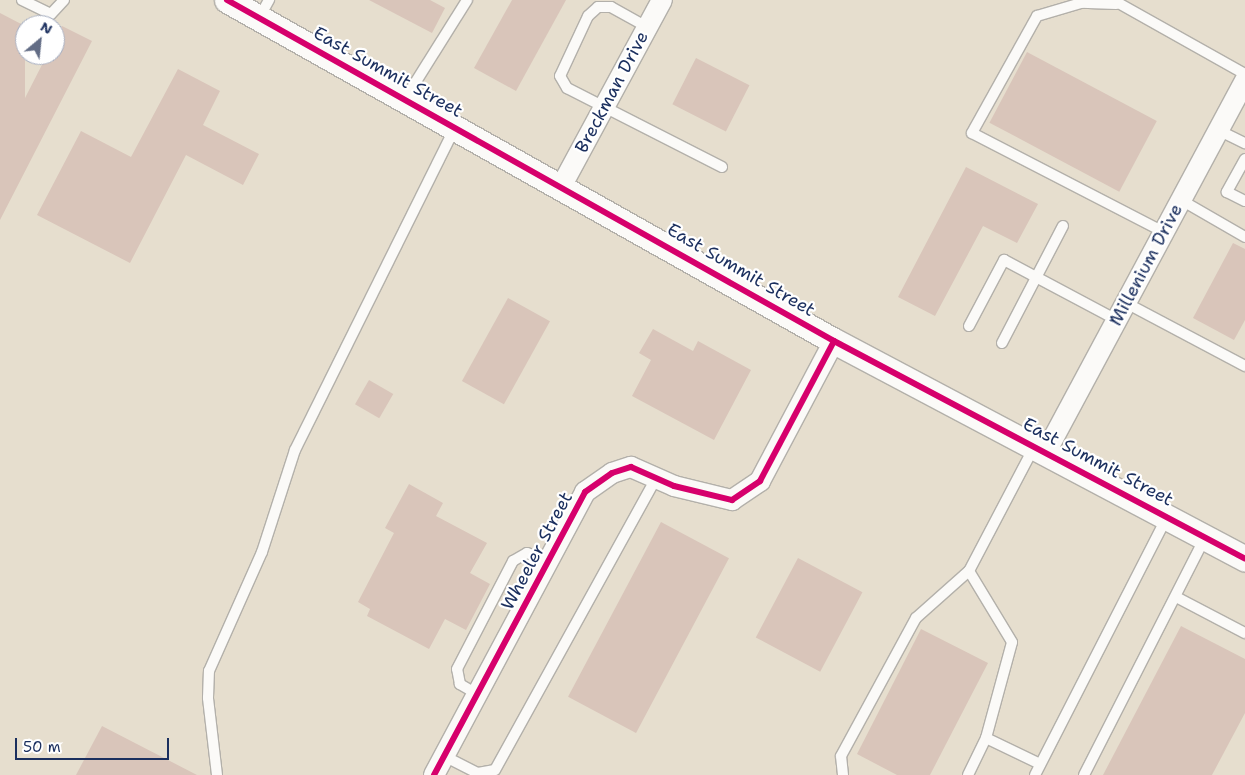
<!DOCTYPE html>
<style>
body{margin:0}
#map{position:relative;width:1245px;height:775px;overflow:hidden;background:#e6dece;font-family:"Shantell Sans",sans-serif}
div>[style]{position:absolute}
.building>*{inset:0;background:#d9c5ba;transform-origin:0 0}
.roads{filter:drop-shadow(1px 0 #b3b0aa) drop-shadow(-1px 0 #b3b0aa) drop-shadow(0 1px #b3b0aa) drop-shadow(0 -1px #b3b0aa)}
.service>*{height:10px;margin:-5px;padding:0 5px;transform-origin:5px;border-radius:5px;background:#fbfaf8}
.minor>*{height:20px;margin:-10px;padding:0 10px;transform-origin:10px;border-radius:10px;background:#fbfaf8}
.tertiary>*{height:25px;margin:-12.5px;padding:0 12.5px;transform-origin:12.5px;border-radius:12.5px;background:#fbfaf8}
.cycleway>*{height:6px;margin:-3px;padding:0 3px;transform-origin:3px;border-radius:3px;background:#d6006c}
span{translate:-50% -50%;white-space:nowrap;text-align:center;line-height:1.15;-webkit-text-stroke:4.5px #fff;paint-order:stroke}
.street-label{font-size:18px;color:#1b2f5e}
.north{position:absolute;left:15px;top:15px;width:50px;height:50px;box-sizing:border-box;background:#fff;border:1px solid #a4acbf;border-radius:50%;rotate:28deg;font-size:14px;font-weight:700;line-height:20px;text-align:center;color:#1b2f5e}
.north::after{content:'';display:block;margin:auto;width:18px;height:22px;background:#626c85;clip-path:polygon(50% 0,100% 100%,50% 72%,0 100%)}
.scale{position:absolute;left:15px;top:738px;width:154px;height:22px;box-sizing:border-box;border:2px solid #1b2f5e;border-top:0;padding-left:6px;font-size:15px;line-height:18px;white-space:nowrap;color:#1b2f5e;-webkit-text-stroke:4px #fff;paint-order:stroke}
</style>
<div id="map">
<div class="building">
<i style="clip-path:polygon(369px 0,430px 0,445px 8px,432px 33px)"></i>
<i style="clip-path:polygon(512px 0,566px 0,516px 91px,474px 68px)"></i>
<i style="clip-path:polygon(0 13px,25px 26px,25px 98px,47px 55px,55px 55px,55px 39px,62px 26px,92px 41px,0 220px)"></i>
<i style="left:1027px;top:52px;width:147px;height:80px;rotate:28deg"></i>
<i style="left:696px;top:58px;width:60px;height:52px;rotate:27deg"></i>
<i style="clip-path:polygon(178px 69px,220px 91px,203px 125px,259px 154px,243px 185px,186px 155px,130px 263px,37px 215px,81px 131px,131px 157px)"></i>
<i style="clip-path:polygon(966px 167px,1038px 204px,1017px 243px,983px 226px,935px 316px,898px 297px)"></i>
<i style="clip-path:polygon(1233px 243px,1245px 249px,1245px 320px,1234px 340px,1193px 318px)"></i>
<i style="left:508px;top:298px;width:48px;height:95px;rotate:29deg"></i>
<i style="clip-path:polygon(653px 329px,693px 351px,698px 341px,751px 370px,714px 440px,632px 396px,651px 360px,639px 353px)"></i>
<i style="left:369px;top:380px;width:28px;height:28px;rotate:30deg"></i>
<i style="clip-path:polygon(409px 484px,443px 503px,436px 516px,487px 543px,470px 573px,490px 584px,466px 630px,445px 619px,429px 649px,367px 616px,370px 609px,358px 602px,394px 533px,385px 528px)"></i>
<i style="left:661px;top:522px;width:77px;height:198px;rotate:28deg"></i>
<i style="left:798px;top:558px;width:73px;height:90px;rotate:28deg"></i>
<i style="clip-path:polygon(1181px 626px,1245px 659px,1245px 713px,1212px 775px,1103px 775px)"></i>
<i style="clip-path:polygon(921px 629px,988px 663px,930px 775px,897px 775px,857px 754px)"></i>
<i style="clip-path:polygon(102px 726px,197px 775px,76px 775px)"></i>
</div>
<div class="roads">
<div class="service">
<i style="left:22px;top:0;width:32px;rotate:26deg"></i>
<i style="left:51px;top:14px;width:19px;rotate:-47deg"></i>
<i style="left:1113px;top:0;width:151px;rotate:29.3deg"></i>
<i style="left:1116px;top:4px;width:35px;rotate:-178deg"></i>
<i style="left:1081px;top:3px;width:46px;rotate:163.5deg"></i>
<i style="left:1037px;top:16px;width:134px;rotate:119.1deg"></i>
<i style="left:972px;top:133px;width:216px;rotate:27.3deg"></i>
<i style="left:259px;top:18px;width:21px;rotate:-61deg"></i>
<i style="left:647px;top:27px;width:41px;rotate:-150.9deg"></i>
<i style="left:611px;top:7px;width:13px;rotate:180deg"></i>
<i style="left:598px;top:7px;width:13px;rotate:138deg"></i>
<i style="left:588px;top:16px;width:66px;rotate:115deg"></i>
<i style="left:560px;top:76px;width:14px;rotate:60deg"></i>
<i style="left:567px;top:88px;width:174px;rotate:27deg"></i>
<i style="left:405px;top:99px;width:117px;rotate:-57.9deg"></i>
<i style="left:1218px;top:130px;width:30px;rotate:26deg"></i>
<i style="left:1245px;top:159px;width:38px;rotate:119deg"></i>
<i style="left:1227px;top:192px;width:20px;rotate:27deg"></i>
<i style="left:1181px;top:200px;width:74px;rotate:30deg"></i>
<i style="left:1126px;top:303px;width:135px;rotate:27.9deg"></i>
<i style="left:969px;top:326px;width:75px;rotate:-62.1deg"></i>
<i style="left:1004px;top:260px;width:128px;rotate:28deg"></i>
<i style="left:1002px;top:343px;width:132px;rotate:-62.5deg"></i>
<i style="left:1176px;top:597px;width:78px;rotate:27.6deg"></i>
<i style="left:477px;top:694px;width:20px;rotate:-150deg"></i>
<i style="left:460px;top:684px;width:15px;rotate:-101deg"></i>
<i style="left:457px;top:669px;width:122px;rotate:-62.6deg"></i>
<i style="left:513px;top:561px;width:16px;rotate:-30deg"></i>
<i style="left:527px;top:553px;width:23px;rotate:18deg"></i>
<i style="left:986px;top:738px;width:60px;rotate:25.7deg"></i>
<i style="left:444px;top:756px;width:38px;rotate:27deg"></i>
<i style="left:478px;top:773px;width:17px;rotate:-10deg"></i>
<i style="left:495px;top:770px;width:333px;rotate:-61.1deg"></i>
<i style="left:217px;top:775px;width:78px;rotate:-96.7deg"></i>
<i style="left:208px;top:698px;width:27px;rotate:-88deg"></i>
<i style="left:209px;top:671px;width:130px;rotate:-66deg"></i>
<i style="left:262px;top:552px;width:107px;rotate:-72.1deg"></i>
<i style="left:295px;top:450px;width:360px;rotate:-63.6deg"></i>
<i style="left:843px;top:775px;width:19px;rotate:-96deg"></i>
<i style="left:841px;top:756px;width:157px;rotate:-61.5deg"></i>
<i style="left:916px;top:618px;width:71px;rotate:-41.6deg"></i>
<i style="left:969px;top:571px;width:140px;rotate:-62.3deg"></i>
<i style="left:968px;top:775px;width:41px;rotate:-64.1deg"></i>
<i style="left:986px;top:738px;width:99px;rotate:-74.8deg"></i>
<i style="left:1012px;top:642px;width:83px;rotate:-121.2deg"></i>
<i style="left:1035px;top:775px;width:290px;rotate:-62.9deg"></i>
<i style="left:1084px;top:775px;width:266px;rotate:-63deg"></i>
</div>
<div class="minor">
<i style="left:562px;top:185px;width:210px;rotate:-61.6deg"></i>
<i style="left:1047px;top:450px;width:420px;rotate:-61.8deg"></i>
<i style="left:434px;top:775px;width:321px;rotate:-61.9deg"></i>
<i style="left:585px;top:492px;width:33px;rotate:-35deg"></i>
<i style="left:612px;top:473px;width:20px;rotate:-18deg"></i>
<i style="left:631px;top:467px;width:47px;rotate:23.8deg"></i>
<i style="left:674px;top:486px;width:60px;rotate:13.6deg"></i>
<i style="left:732px;top:500px;width:34px;rotate:-34deg"></i>
<i style="left:760px;top:481px;width:158px;rotate:-62.1deg"></i>
</div>
<div class="tertiary">
<i style="left:227px;top:0;width:696px;rotate:29.33deg"></i>
<i style="left:834px;top:341px;width:465px;rotate:27.9deg"></i>
</div>
</div>
<div class="cycleway">
<i style="left:227px;top:0;width:696px;rotate:29.33deg"></i>
<i style="left:834px;top:341px;width:465px;rotate:27.9deg"></i>
<i style="left:434px;top:775px;width:321px;rotate:-61.9deg"></i>
<i style="left:585px;top:492px;width:33px;rotate:-35deg"></i>
<i style="left:612px;top:473px;width:20px;rotate:-18deg"></i>
<i style="left:631px;top:467px;width:47px;rotate:23.8deg"></i>
<i style="left:674px;top:486px;width:60px;rotate:13.6deg"></i>
<i style="left:732px;top:500px;width:34px;rotate:-34deg"></i>
<i style="left:760px;top:481px;width:158px;rotate:-62.1deg"></i>
</div>
<div class="street-label">
<span style="left:388px;top:72px;rotate:29deg">East Summit Street</span>
<span style="left:612px;top:92px;rotate:-62deg">Breckman Drive</span>
<span style="left:1146px;top:265px;rotate:-62deg">Millenium Drive</span>
<span style="left:741px;top:270px;rotate:30deg">East Summit Street</span>
<span style="left:1098px;top:462px;rotate:28deg">East Summit Street</span>
<span style="left:537px;top:551px;rotate:-62deg">Wheeler Street</span>
</div>
<div class="north">N</div>
<div class="scale">50 m</div>
</div>
